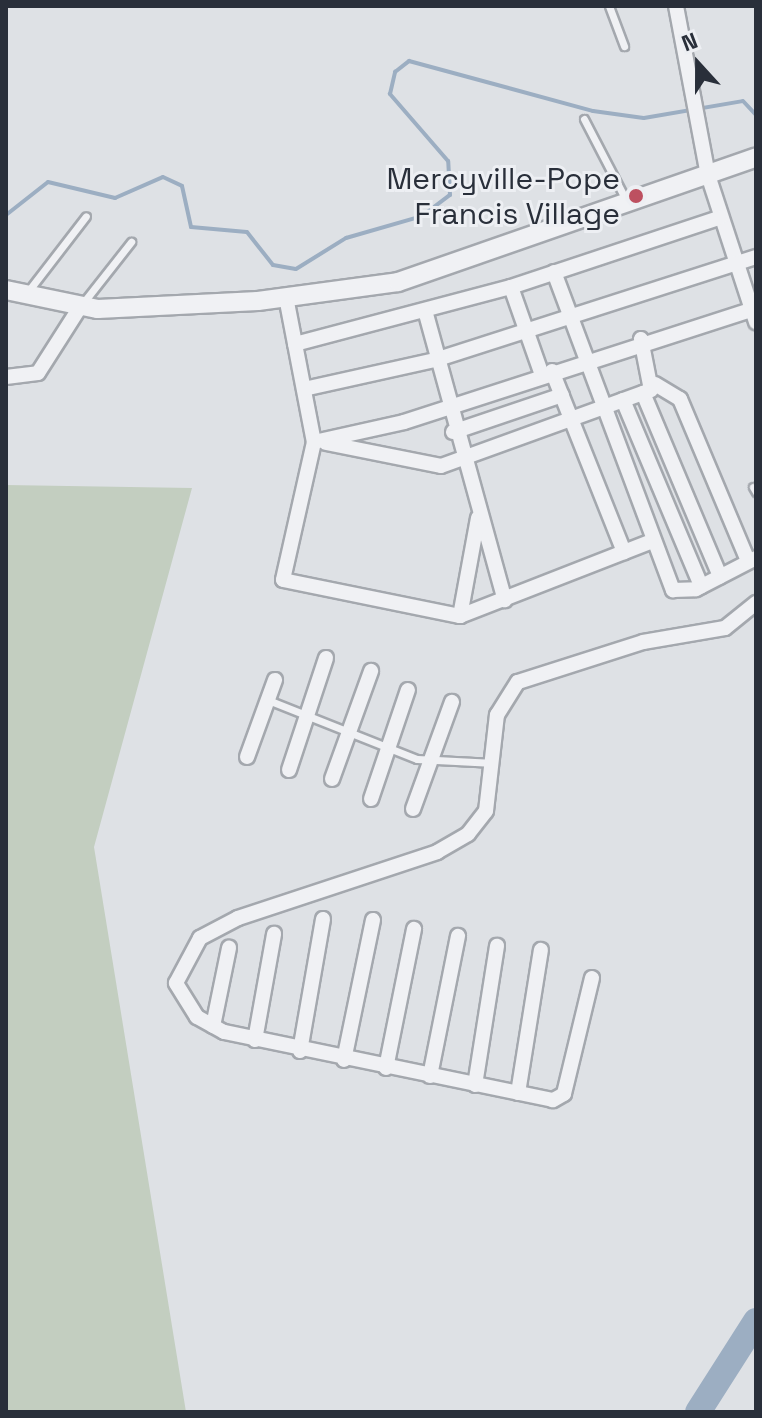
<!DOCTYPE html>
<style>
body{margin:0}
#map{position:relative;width:762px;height:1418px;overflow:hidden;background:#dee1e5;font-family:"Space Grotesk",sans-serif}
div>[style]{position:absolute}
.green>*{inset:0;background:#c3cec0}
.stream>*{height:4px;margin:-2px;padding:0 2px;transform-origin:2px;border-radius:2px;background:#9caec2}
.river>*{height:26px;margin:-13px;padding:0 13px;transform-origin:13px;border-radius:13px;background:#9caec2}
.roads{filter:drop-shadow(2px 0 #a4a8ae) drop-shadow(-2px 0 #a4a8ae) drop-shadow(0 2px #a4a8ae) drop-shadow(0 -2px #a4a8ae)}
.service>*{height:7px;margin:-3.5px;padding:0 3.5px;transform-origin:3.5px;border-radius:3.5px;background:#f0f1f4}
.minor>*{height:14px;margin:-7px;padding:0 7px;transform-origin:7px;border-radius:7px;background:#f0f1f4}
.tertiary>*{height:18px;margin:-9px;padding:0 9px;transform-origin:9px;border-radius:9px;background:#f0f1f4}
.dots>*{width:22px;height:22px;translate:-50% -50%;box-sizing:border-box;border:4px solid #edeff3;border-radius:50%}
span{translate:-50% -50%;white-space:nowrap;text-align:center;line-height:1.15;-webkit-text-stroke:6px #edeff3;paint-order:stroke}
.poi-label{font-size:30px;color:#292f3a}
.right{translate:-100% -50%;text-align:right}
.frame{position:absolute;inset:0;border:8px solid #292f3a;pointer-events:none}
.north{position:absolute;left:658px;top:24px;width:80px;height:80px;-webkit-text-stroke:6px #edeff3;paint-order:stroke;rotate:339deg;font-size:22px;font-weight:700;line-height:32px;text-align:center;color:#292f3a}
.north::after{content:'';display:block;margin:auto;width:28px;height:36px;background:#292f3a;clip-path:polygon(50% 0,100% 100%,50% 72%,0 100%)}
</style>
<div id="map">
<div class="green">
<i style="clip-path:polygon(6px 485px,192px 488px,94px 847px,186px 1412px,6px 1412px)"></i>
</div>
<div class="stream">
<i style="left:6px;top:215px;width:53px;rotate:-38.2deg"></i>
<i style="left:48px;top:182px;width:69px;rotate:13.4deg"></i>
<i style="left:115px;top:198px;width:52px;rotate:-23.6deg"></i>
<i style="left:163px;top:177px;width:21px;rotate:25deg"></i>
<i style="left:182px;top:186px;width:42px;rotate:77.6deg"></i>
<i style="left:191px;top:227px;width:56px;rotate:5.1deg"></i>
<i style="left:247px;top:232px;width:42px;rotate:51.8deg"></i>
<i style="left:273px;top:265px;width:23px;rotate:10deg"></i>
<i style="left:296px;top:269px;width:59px;rotate:-31.8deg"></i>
<i style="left:346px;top:238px;width:79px;rotate:-16.1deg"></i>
<i style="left:422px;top:216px;width:35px;rotate:-37deg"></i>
<i style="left:450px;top:195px;width:34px;rotate:-93deg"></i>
<i style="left:448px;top:161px;width:89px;rotate:-130.9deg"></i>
<i style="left:390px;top:94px;width:23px;rotate:-77deg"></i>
<i style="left:395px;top:72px;width:18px;rotate:-38deg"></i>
<i style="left:409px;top:61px;width:191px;rotate:15.2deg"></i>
<i style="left:593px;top:111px;width:51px;rotate:7.8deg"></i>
<i style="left:644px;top:118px;width:100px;rotate:-9.7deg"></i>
<i style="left:743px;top:101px;width:19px;rotate:47deg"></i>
</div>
<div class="river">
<i style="left:698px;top:1412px;width:108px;rotate:-57.5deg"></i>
</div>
<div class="roads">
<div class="service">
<i style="left:609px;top:6px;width:43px;rotate:69.4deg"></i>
<i style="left:584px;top:119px;width:93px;rotate:62.6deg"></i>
<i style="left:26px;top:294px;width:98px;rotate:-52.4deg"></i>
<i style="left:83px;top:303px;width:78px;rotate:-51.8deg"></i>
<i style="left:753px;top:487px;width:6px;rotate:59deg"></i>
<i style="left:268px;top:700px;width:160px;rotate:21.6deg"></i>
<i style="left:417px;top:759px;width:77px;rotate:3deg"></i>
</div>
<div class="minor">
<i style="left:676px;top:6px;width:172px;rotate:79.3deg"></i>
<i style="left:708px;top:175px;width:155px;rotate:71.9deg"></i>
<i style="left:554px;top:272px;width:340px;rotate:69.5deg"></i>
<i style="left:673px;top:590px;width:23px;rotate:-2deg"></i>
<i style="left:696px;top:589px;width:68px;rotate:-27.3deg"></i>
<i style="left:511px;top:287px;width:221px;rotate:-18.4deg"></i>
<i style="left:286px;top:297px;width:148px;rotate:79.1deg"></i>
<i style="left:314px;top:442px;width:141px;rotate:102.7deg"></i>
<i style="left:283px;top:580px;width:181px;rotate:11.5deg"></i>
<i style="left:460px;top:616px;width:204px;rotate:-21.3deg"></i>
<i style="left:426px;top:314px;width:297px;rotate:74.6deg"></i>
<i style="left:295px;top:344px;width:223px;rotate:-14.8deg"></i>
<i style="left:511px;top:287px;width:93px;rotate:70.6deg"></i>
<i style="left:552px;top:371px;width:195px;rotate:68.3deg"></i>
<i style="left:6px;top:377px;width:32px;rotate:-7deg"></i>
<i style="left:38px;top:373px;width:78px;rotate:-57.5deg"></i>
<i style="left:655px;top:384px;width:29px;rotate:31deg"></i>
<i style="left:680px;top:399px;width:176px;rotate:67.2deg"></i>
<i style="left:304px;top:389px;width:134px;rotate:-12.5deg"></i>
<i style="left:435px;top:360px;width:337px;rotate:-17.8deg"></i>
<i style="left:643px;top:393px;width:199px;rotate:67.2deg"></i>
<i style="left:623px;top:400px;width:202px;rotate:67.2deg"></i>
<i style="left:453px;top:432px;width:115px;rotate:-18.7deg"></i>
<i style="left:314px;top:442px;width:92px;rotate:-12.5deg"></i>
<i style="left:404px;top:422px;width:370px;rotate:-17.9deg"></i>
<i style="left:326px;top:443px;width:117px;rotate:11.3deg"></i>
<i style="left:441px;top:466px;width:223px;rotate:-19.9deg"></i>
<i style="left:651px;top:390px;width:52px;rotate:-101.1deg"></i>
<i style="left:460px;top:616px;width:100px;rotate:-79.6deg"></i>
<i style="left:247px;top:757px;width:82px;rotate:-70deg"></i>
<i style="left:289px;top:770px;width:118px;rotate:-71.7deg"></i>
<i style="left:332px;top:779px;width:115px;rotate:-70.1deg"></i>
<i style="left:371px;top:799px;width:115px;rotate:-71.3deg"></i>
<i style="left:413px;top:809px;width:114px;rotate:-70deg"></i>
<i style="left:592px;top:978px;width:119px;rotate:103.6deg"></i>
<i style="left:564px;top:1094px;width:13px;rotate:151deg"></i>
<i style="left:553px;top:1100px;width:336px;rotate:-168.3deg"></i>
<i style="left:224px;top:1032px;width:31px;rotate:-151deg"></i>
<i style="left:197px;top:1017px;width:40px;rotate:-122deg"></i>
<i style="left:176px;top:983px;width:51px;rotate:-61.9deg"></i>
<i style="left:200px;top:938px;width:43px;rotate:-27.8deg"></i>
<i style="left:238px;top:918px;width:210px;rotate:-18.3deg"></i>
<i style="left:437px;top:852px;width:36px;rotate:-30deg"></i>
<i style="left:468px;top:834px;width:29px;rotate:-52deg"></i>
<i style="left:486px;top:811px;width:97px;rotate:-83.5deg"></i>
<i style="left:497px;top:715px;width:39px;rotate:-58deg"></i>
<i style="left:518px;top:682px;width:131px;rotate:-17.7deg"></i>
<i style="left:643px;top:642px;width:83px;rotate:-9.7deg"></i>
<i style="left:725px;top:628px;width:40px;rotate:-39deg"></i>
<i style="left:213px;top:1026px;width:80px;rotate:-78.4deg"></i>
<i style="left:255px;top:1040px;width:108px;rotate:-79.8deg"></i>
<i style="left:300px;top:1051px;width:134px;rotate:-80.1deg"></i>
<i style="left:344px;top:1060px;width:143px;rotate:-78.3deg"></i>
<i style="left:386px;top:1068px;width:142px;rotate:-78.6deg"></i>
<i style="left:430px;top:1076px;width:143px;rotate:-78.7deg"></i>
<i style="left:475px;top:1085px;width:141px;rotate:-81deg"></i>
<i style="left:518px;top:1093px;width:145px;rotate:-80.9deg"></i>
</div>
<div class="tertiary">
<i style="left:6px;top:290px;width:94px;rotate:11.7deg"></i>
<i style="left:98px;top:309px;width:160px;rotate:-2.9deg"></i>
<i style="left:258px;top:301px;width:141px;rotate:-7.7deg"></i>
<i style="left:398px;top:282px;width:379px;rotate:-19.2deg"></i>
</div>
</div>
<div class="dots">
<i style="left:636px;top:196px;background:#bd5060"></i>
</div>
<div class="poi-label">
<span class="right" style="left:620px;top:196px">Mercyville-Pope<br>Francis Village</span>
</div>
<div class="frame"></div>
<div class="north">N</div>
</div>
